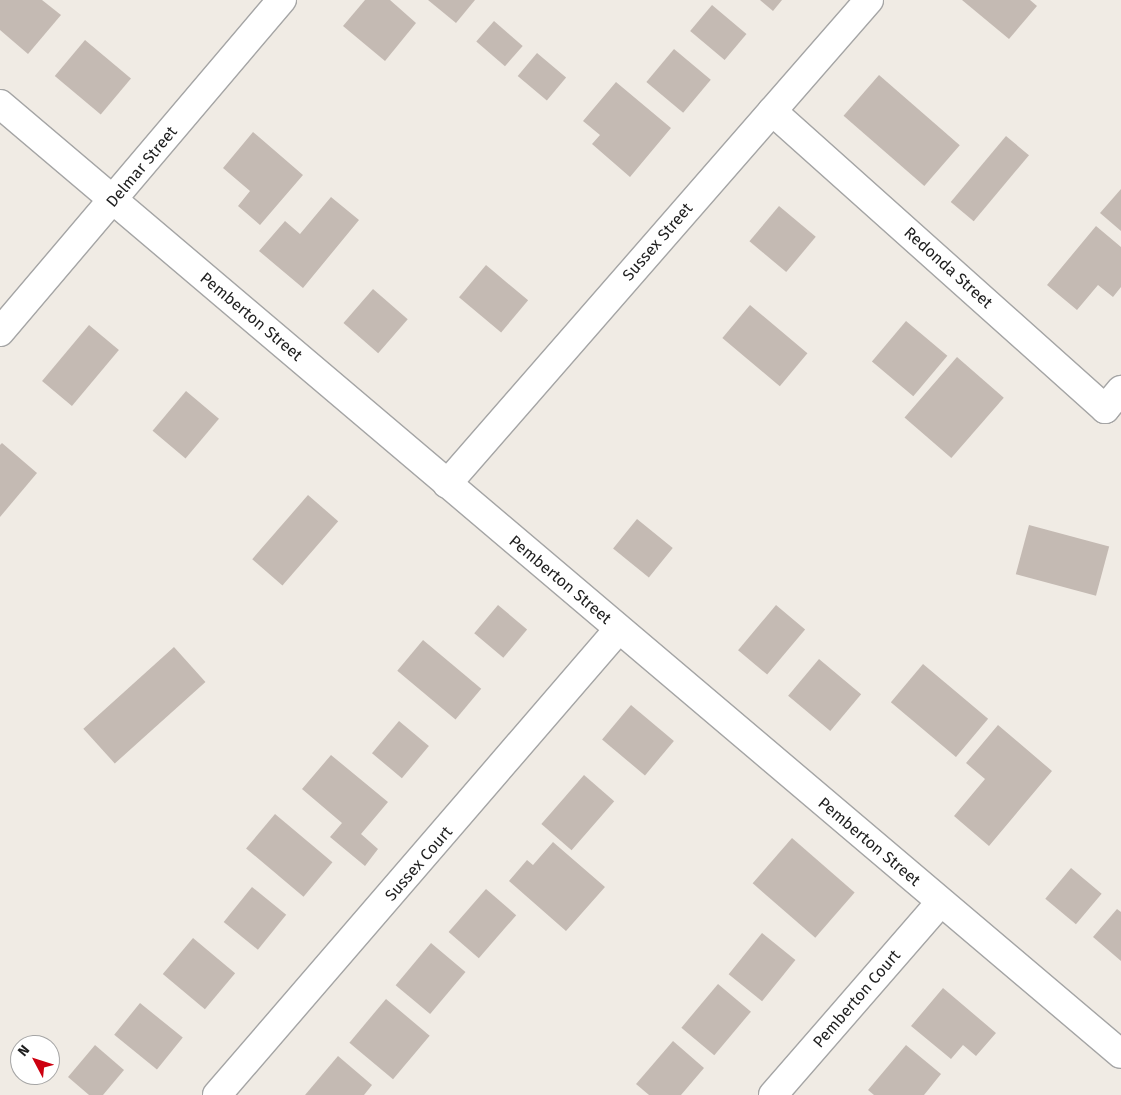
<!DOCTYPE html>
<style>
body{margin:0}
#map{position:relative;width:1121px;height:1095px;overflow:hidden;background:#f0ebe4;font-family:"Fira Sans",sans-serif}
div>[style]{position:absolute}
.building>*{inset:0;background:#c4bab3;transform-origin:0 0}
.roads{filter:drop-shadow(1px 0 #a5a5a5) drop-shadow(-1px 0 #a5a5a5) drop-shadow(0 1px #a5a5a5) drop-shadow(0 -1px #a5a5a5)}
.street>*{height:28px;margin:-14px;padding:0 14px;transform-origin:14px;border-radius:14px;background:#fff}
span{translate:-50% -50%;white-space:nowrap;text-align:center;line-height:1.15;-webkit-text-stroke:4px #fff;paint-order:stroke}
.street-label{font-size:16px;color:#1e1e1e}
.north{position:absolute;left:10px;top:1035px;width:50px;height:50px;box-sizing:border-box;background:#fff;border:1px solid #a5a5a5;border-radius:50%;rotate:310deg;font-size:14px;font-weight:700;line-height:20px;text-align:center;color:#1e1e1e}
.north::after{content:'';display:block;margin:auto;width:18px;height:22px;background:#cd0010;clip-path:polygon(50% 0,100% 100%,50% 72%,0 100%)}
</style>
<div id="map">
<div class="building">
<i style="clip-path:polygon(0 0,42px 0,61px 15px,28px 54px,0 30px)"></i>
<i style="clip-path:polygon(365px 0,390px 0,416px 23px,385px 61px,343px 26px)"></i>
<i style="clip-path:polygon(428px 0,475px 0,456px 23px)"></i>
<i style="clip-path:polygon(760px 0,782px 0,773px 11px)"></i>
<i style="clip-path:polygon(962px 0,1030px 0,1037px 6px,1009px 39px)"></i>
<i style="left:712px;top:5px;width:45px;height:34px;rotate:40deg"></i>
<i style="left:494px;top:21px;width:38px;height:27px;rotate:41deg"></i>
<i style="left:85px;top:40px;width:60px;height:47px;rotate:40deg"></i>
<i style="left:674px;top:49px;width:48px;height:43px;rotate:40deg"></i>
<i style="left:537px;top:53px;width:38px;height:30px;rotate:40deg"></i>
<i style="left:879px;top:75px;width:107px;height:54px;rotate:41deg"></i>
<i style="clip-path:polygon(616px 82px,671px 128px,630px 177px,592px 144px,600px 135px,583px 121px)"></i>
<i style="clip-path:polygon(253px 132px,303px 175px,260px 225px,238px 206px,250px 191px,223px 168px)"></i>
<i style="left:1006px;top:136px;width:30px;height:86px;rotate:40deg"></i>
<i style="clip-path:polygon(1121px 189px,1121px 231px,1100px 213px)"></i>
<i style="clip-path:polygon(331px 197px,359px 220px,303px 288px,259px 251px,285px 221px,300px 234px)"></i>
<i style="left:779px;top:206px;width:48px;height:46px;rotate:40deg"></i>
<i style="clip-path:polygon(1096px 226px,1121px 247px,1121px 287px,1113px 297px,1098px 285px,1077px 310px,1047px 285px)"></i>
<i style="left:486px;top:265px;width:55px;height:42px;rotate:40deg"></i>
<i style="left:373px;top:289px;width:46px;height:45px;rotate:41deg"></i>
<i style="left:750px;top:305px;width:75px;height:43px;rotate:40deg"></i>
<i style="left:906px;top:321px;width:54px;height:53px;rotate:40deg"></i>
<i style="left:89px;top:325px;width:39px;height:73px;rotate:40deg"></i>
<i style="left:957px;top:357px;width:62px;height:80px;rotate:41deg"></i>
<i style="left:186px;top:391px;width:43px;height:52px;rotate:40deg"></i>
<i style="clip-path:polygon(2px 443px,37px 473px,0 517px,0 445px)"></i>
<i style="left:308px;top:495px;width:40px;height:85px;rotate:41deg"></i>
<i style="left:637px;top:519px;width:46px;height:38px;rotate:39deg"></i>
<i style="left:1029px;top:525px;width:83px;height:51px;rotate:15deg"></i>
<i style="left:498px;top:605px;width:38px;height:37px;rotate:40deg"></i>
<i style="left:776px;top:605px;width:38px;height:59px;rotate:40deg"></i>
<i style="left:423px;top:640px;width:76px;height:40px;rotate:40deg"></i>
<i style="left:174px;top:647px;width:47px;height:122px;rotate:48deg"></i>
<i style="left:819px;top:659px;width:55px;height:48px;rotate:40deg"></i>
<i style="left:923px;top:664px;width:85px;height:50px;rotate:40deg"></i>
<i style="left:631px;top:705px;width:56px;height:45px;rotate:40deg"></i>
<i style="left:399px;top:721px;width:39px;height:42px;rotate:40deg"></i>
<i style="clip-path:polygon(998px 725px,1052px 771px,989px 846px,954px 816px,985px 779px,966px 763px)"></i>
<i style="clip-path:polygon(331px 755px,388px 802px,361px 834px,378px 849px,365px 866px,330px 837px,342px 823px,302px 789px)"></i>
<i style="left:584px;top:775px;width:40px;height:65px;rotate:41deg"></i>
<i style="left:275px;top:814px;width:75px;height:45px;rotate:40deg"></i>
<i style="left:792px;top:838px;width:83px;height:60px;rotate:41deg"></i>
<i style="clip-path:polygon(553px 842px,605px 887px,566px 931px,509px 881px,527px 860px,533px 865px)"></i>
<i style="left:1071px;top:868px;width:40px;height:40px;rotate:40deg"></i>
<i style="left:252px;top:887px;width:44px;height:45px;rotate:39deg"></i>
<i style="left:486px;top:889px;width:40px;height:57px;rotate:41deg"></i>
<i style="clip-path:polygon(1117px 909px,1121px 912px,1121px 961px,1093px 937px)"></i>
<i style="left:762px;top:933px;width:43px;height:53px;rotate:39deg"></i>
<i style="left:193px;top:938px;width:55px;height:47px;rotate:40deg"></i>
<i style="left:431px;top:943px;width:45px;height:55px;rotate:40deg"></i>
<i style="left:718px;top:984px;width:43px;height:57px;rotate:40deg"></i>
<i style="clip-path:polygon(943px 988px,996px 1033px,976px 1056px,963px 1045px,951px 1059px,911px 1026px)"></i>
<i style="left:386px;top:999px;width:57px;height:57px;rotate:40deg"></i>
<i style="left:140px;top:1003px;width:55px;height:41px;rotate:39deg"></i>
<i style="clip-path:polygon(673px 1041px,704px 1068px,681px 1095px,649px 1095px,636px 1084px)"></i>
<i style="clip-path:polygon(95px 1045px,124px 1070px,103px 1095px,89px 1095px,68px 1077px)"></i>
<i style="clip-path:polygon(906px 1045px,941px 1074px,924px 1095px,874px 1095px,868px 1090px)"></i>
<i style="clip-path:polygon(338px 1056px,372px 1085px,364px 1095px,305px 1095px)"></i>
</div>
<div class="roads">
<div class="street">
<i style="left:0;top:104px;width:1469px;rotate:40.28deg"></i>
<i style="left:772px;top:111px;width:447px;rotate:41.8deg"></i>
<i style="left:1105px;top:409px;width:25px;rotate:-50deg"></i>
<i style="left:0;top:332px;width:436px;rotate:-49.7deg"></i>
<i style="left:447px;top:484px;width:642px;rotate:-48.91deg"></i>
<i style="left:217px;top:1095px;width:614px;rotate:-49.23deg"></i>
<i style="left:773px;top:1095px;width:254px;rotate:-49deg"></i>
</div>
</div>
<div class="street-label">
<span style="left:142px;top:167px;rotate:-50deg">Delmar Street</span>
<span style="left:658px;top:242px;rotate:-49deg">Sussex Street</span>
<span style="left:948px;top:268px;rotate:42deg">Redonda Street</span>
<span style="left:251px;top:317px;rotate:40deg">Pemberton Street</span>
<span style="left:560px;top:580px;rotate:40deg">Pemberton Street</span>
<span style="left:869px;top:842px;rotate:40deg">Pemberton Street</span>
<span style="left:419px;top:864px;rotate:-49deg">Sussex Court</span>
<span style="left:857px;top:999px;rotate:-49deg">Pemberton Court</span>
</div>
<div class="north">N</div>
</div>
